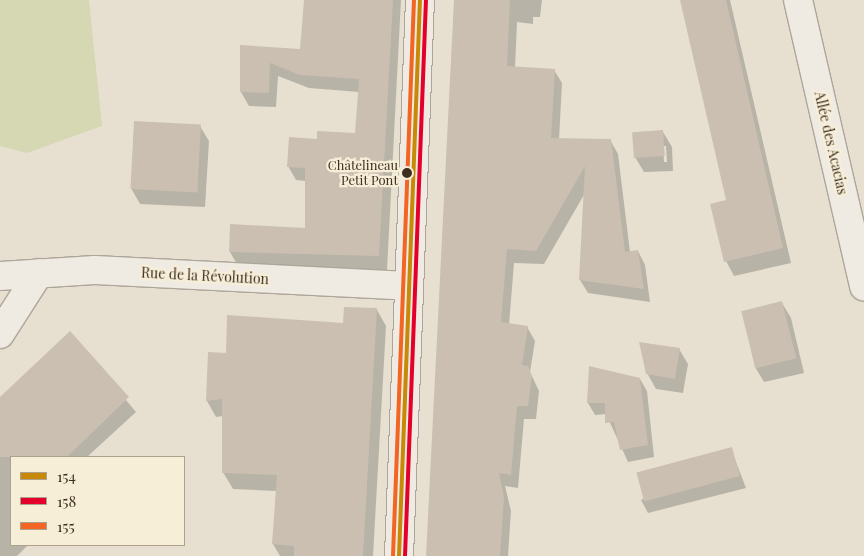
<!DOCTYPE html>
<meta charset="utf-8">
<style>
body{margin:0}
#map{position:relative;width:864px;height:556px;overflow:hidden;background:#e7e0d1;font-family:"Playfair Display",serif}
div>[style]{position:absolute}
.green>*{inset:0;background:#d6d7b3}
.shadow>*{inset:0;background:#0003}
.building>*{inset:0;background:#cbbfb2;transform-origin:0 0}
.roads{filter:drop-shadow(1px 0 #ada599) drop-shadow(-1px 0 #ada599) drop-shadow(0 1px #ada599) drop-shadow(0 -1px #ada599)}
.street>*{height:28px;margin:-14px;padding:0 14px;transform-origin:14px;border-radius:14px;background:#efebe3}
.secondary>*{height:28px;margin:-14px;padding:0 14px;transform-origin:14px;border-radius:14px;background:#efebe3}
.bus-1>*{height:4px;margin:-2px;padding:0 2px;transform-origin:2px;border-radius:2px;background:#c88808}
.bus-2>*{height:4px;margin:-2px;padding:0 2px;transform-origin:2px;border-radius:2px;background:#e4002b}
.bus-3>*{height:4px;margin:-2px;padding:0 2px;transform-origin:2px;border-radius:2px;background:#f26522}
.dots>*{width:14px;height:14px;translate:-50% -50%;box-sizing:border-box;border:2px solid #f7eed8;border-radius:50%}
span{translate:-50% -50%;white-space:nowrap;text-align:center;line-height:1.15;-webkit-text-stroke:4.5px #f7eed8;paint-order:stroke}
.bus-label{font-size:13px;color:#3d2e20}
.right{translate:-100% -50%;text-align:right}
.street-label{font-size:14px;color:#3d2e20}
.legend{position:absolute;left:10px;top:456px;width:175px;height:90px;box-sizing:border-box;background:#f7eed8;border:1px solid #ada18e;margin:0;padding:6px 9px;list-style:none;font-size:15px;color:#3d2e20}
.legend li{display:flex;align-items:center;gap:10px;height:25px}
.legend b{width:25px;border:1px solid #ada18e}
</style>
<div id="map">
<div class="green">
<i style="clip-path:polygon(0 0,89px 0,102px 126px,27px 153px,0 146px)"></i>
</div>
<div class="shadow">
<i style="clip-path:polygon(305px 0,401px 0,387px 270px,238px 266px,230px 252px,231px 226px,306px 230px,306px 181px,296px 180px,288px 166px,318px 140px,356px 135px,359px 92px,309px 88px,278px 76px,276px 107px,249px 106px,241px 92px,242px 47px,301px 51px)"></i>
<i style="clip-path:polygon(457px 0,542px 0,540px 17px,533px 17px,533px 24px,517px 22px,515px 68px,554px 70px,562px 83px,559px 140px,610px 140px,618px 154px,630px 252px,638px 251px,645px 265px,650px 302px,588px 293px,580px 280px,585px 193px,544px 264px,514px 263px,509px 325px,527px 327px,535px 341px,530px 372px,539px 391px,536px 419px,524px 419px,518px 488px,505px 486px,511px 511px,508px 556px,427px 556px)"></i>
<i style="clip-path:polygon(685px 0,730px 0,791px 263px,734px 276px,726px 261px,727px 201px)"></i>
<i style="clip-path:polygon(200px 126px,209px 141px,205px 207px,140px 204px,131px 188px)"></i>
<i style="clip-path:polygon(evenodd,663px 132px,672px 147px,673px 171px,644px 172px,635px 157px,663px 132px,663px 146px,666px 146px,667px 162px,664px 162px,663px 146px)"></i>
<i style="clip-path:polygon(782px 303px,791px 318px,804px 373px,764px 382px,755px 367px,743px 312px)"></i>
<i style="clip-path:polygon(377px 310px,386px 326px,373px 556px,280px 556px,273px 544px,277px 491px,233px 489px,223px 472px,223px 416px,216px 417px,207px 401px,209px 353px,227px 355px,344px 324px)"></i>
<i style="clip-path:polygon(70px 333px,136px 412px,87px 457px,11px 457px,11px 545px,28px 545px,17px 556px,0 556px,0 400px)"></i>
<i style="clip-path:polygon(679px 349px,688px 364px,683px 393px,656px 389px,647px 373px)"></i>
<i style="clip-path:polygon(640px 379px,647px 391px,654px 457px,628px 462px,606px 414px,595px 415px,588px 403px)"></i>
<i style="clip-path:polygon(731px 449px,746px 488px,648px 513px,641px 500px)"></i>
</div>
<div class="building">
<i style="clip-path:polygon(304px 0,393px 0,379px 256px,229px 252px,230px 224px,305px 228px,305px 168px,287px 167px,289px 137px,317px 139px,317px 131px,355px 133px,359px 79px,300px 75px,270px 63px,269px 93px,240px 92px,240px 45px,300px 49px)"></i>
<i style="clip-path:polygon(454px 0,510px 0,507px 66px,555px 69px,551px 138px,611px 139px,625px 252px,638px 250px,644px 289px,579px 280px,585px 166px,536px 251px,507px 249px,501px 322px,528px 326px,522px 365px,528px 366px,532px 376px,528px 406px,517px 406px,511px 475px,499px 473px,504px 497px,500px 556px,426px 556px)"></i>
<i style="clip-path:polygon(680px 0,726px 0,783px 248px,724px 262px,710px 204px,726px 200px)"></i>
<i style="left:134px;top:121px;width:67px;height:68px;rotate:3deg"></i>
<i style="left:663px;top:130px;width:26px;height:31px;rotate:86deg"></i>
<i style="left:782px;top:301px;width:59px;height:42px;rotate:76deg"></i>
<i style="clip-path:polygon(344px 307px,377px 308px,363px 556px,294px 556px,294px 546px,272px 544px,277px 475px,222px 473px,222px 399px,206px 401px,208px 352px,226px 353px,227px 315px,343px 323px)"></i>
<i style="clip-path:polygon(70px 331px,129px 397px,67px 457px,0 457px,0 397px)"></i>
<i style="clip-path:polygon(639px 342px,680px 348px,675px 379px,646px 374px)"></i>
<i style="clip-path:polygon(589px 366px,640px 378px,648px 445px,620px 450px,614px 422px,605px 423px,605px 403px,587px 403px)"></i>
<i style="left:732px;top:447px;width:30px;height:99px;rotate:75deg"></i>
</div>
<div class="roads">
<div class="street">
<i style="left:798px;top:0;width:294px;rotate:77deg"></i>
<i style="left:0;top:276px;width:95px;rotate:-3.6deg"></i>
<i style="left:95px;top:270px;width:314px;rotate:2.9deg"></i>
<i style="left:0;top:334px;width:72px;rotate:-57.4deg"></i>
</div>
<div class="secondary">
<i style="left:399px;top:556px;width:556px;rotate:-87.84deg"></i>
</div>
</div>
<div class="bus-1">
<i style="left:399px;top:556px;width:556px;rotate:-87.84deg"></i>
</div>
<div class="bus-2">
<i style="left:405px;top:556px;width:556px;rotate:-87.84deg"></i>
</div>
<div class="bus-3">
<i style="left:393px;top:556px;width:556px;rotate:-87.84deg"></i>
</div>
<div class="dots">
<i style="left:407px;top:173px;background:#3d2e20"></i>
</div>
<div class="bus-label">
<span class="right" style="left:398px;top:173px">Châtelineau<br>Petit Pont</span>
</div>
<div class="street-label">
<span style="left:831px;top:143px;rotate:77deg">Allée des Acacias</span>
<span style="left:205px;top:276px;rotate:3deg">Rue de la Révolution</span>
</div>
<ul class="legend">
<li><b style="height:6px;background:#c88808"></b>154</li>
<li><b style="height:6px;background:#e4002b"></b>158</li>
<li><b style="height:6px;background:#f26522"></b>155</li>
</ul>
</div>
